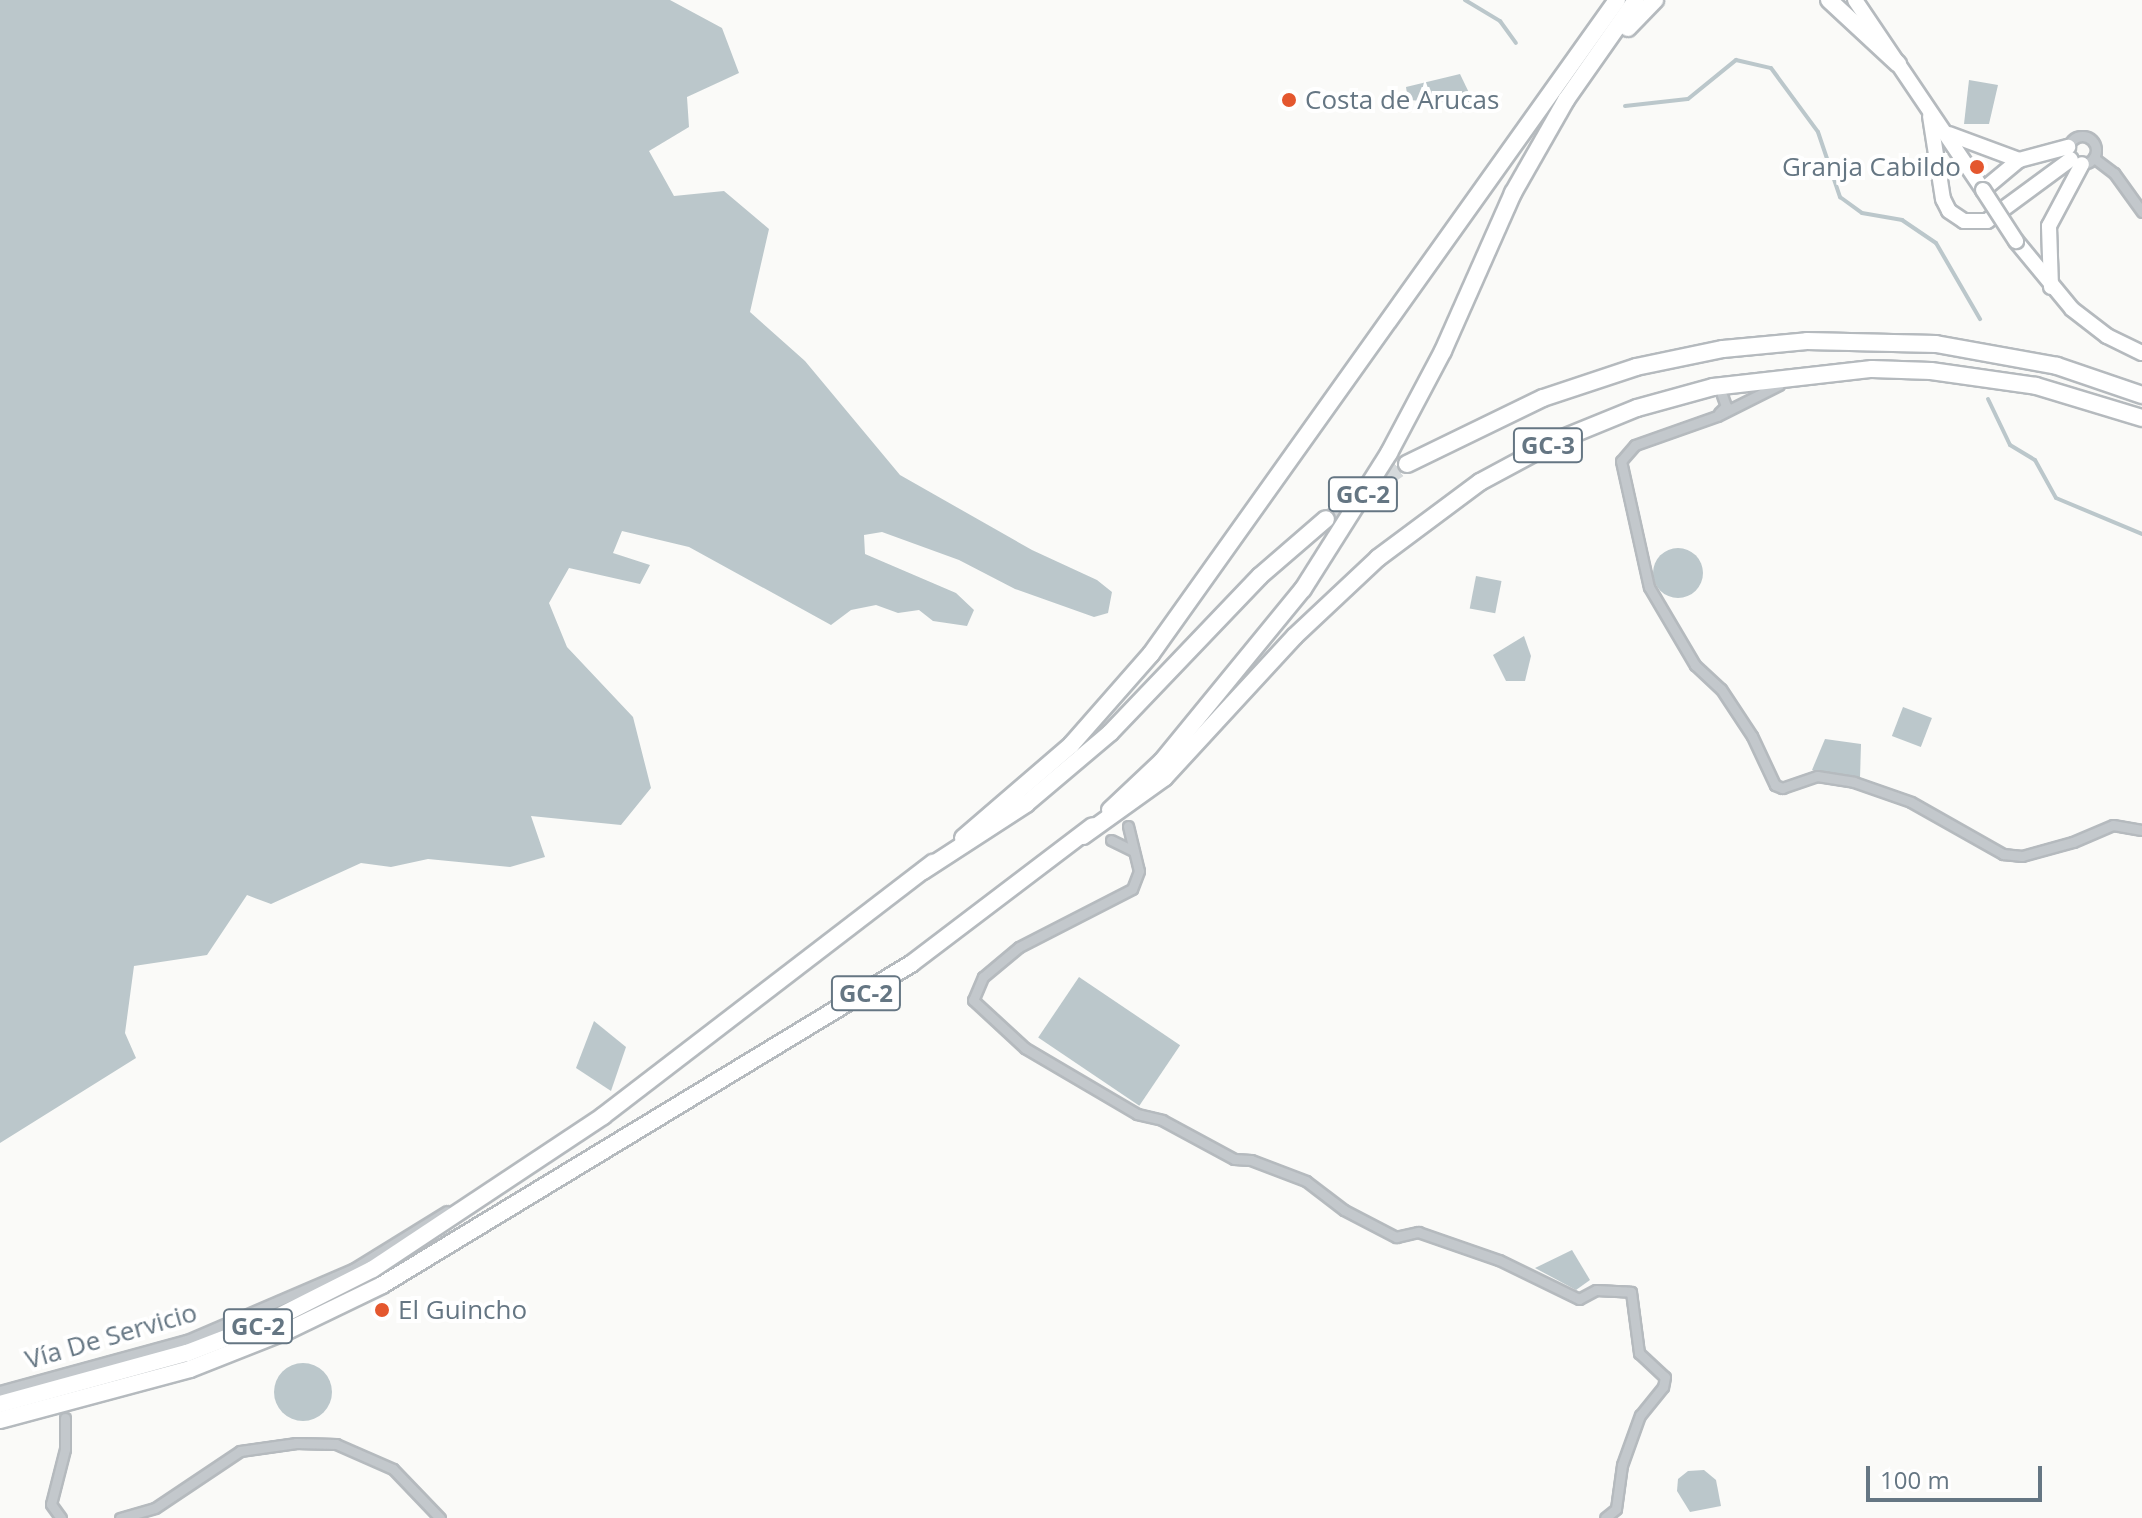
<!DOCTYPE html>
<meta charset="utf-8">
<style>
body{margin:0}
#map{position:relative;width:2142px;height:1518px;overflow:hidden;background:#fafaf8;font-family:"Open Sans",sans-serif}
div>[style]{position:absolute}
.water>*{inset:0;background:#bbc7cb;transform-origin:0 0}
.round{border-radius:50%}
.stream>*{height:4px;margin:-2px;padding:0 2px;transform-origin:2px;border-radius:2px;background:#bbc7cb}
.motorway-tunnel>*{height:16px;margin-top:-8px;transform-origin:0;background:repeating-linear-gradient(90deg,#d5d9db 0 16px,transparent 0 24px)}
.roads{filter:drop-shadow(2px 0 #b5babe) drop-shadow(-2px 0 #b5babe) drop-shadow(0 2px #b5babe) drop-shadow(0 -2px #b5babe)}
.minor>*{height:9px;margin:-4.5px;padding:0 4.5px;transform-origin:4.5px;border-radius:4.5px;background:#c3c8cc}
.minor>.ring{margin:-4.5px;padding:0;box-sizing:content-box;background:none;border:9px solid #c3c8cc;border-radius:50%}
.primary>*{height:14px;margin:-7px;padding:0 7px;transform-origin:7px;border-radius:7px;background:#fff}
.trunk>*{height:16px;margin:-8px;padding:0 8px;transform-origin:8px;border-radius:8px;background:#fff}
.motorway>*{height:16px;margin:-8px;padding:0 8px;transform-origin:8px;border-radius:8px;background:#fff}
.bridges{filter:drop-shadow(2px 0 #b5babe) drop-shadow(-2px 0 #b5babe) drop-shadow(0 2px #b5babe) drop-shadow(0 -2px #b5babe)}
.primary-bridge>*{height:14px;margin:-7px;padding:0 7px;transform-origin:7px;border-radius:7px;background:#fff}
.dots>*{width:22px;height:22px;translate:-50% -50%;box-sizing:border-box;border:4px solid #fff;border-radius:50%}
span{translate:-50% -50%;white-space:nowrap;text-align:center;line-height:1.15;-webkit-text-stroke:8px #fff;paint-order:stroke}
.shield-label span{padding:2px 6px;background:#fff;border:2px solid;border-radius:6px;-webkit-text-stroke-width:0}
.shield-label{font-size:24px;color:#657683;font-weight:700}
.poi-label{font-size:26px;color:#657683}
.left{translate:0 -50%;text-align:left}
.right{translate:-100% -50%;text-align:right}
.street-label{font-size:26px;color:#657683}
.scale{position:absolute;left:1866px;top:1466px;width:176px;height:36px;box-sizing:border-box;border:4px solid #657683;border-top:0;padding-left:10px;font-size:24px;line-height:28px;white-space:nowrap;color:#657683;-webkit-text-stroke:6px #fff;paint-order:stroke}
</style>
<div id="map">
<div class="water">
<i style="clip-path:polygon(0 0,670px 0,722px 28px,739px 73px,687px 97px,689px 127px,649px 151px,674px 196px,724px 191px,769px 229px,750px 312px,805px 361px,900px 475px,1032px 550px,1097px 580px,1112px 592px,1108px 613px,1094px 617px,1015px 589px,959px 560px,882px 532px,864px 535px,865px 554px,956px 593px,974px 610px,967px 626px,933px 621px,919px 610px,898px 613px,876px 605px,851px 610px,831px 625px,689px 547px,622px 531px,613px 553px,650px 565px,640px 584px,569px 568px,549px 603px,567px 647px,633px 717px,651px 788px,621px 825px,531px 816px,545px 857px,510px 867px,428px 859px,391px 867px,361px 863px,271px 904px,247px 895px,207px 955px,134px 966px,125px 1033px,136px 1058px,0 1143px)"></i>
<i style="clip-path:polygon(1460px 74px,1472px 99px,1466px 104px,1408px 100px,1406px 87px)"></i>
<i style="clip-path:polygon(1969px 80px,1998px 85px,1989px 124px,1964px 124px)"></i>
<i class="round" style="left:1653px;top:548px;width:50px;height:50px"></i>
<i style="left:1476px;top:576px;width:26px;height:33px;rotate:11deg"></i>
<i style="clip-path:polygon(1524px 636px,1531px 656px,1525px 681px,1506px 681px,1493px 655px)"></i>
<i style="left:1903px;top:707px;width:31px;height:31px;rotate:21deg"></i>
<i style="clip-path:polygon(1825px 739px,1861px 744px,1860px 778px,1812px 770px)"></i>
<i style="left:1079px;top:977px;width:122px;height:73px;rotate:34deg"></i>
<i style="clip-path:polygon(594px 1021px,626px 1047px,611px 1091px,576px 1068px)"></i>
<i style="clip-path:polygon(1572px 1250px,1590px 1280px,1576px 1290px,1535px 1268px)"></i>
<i class="round" style="left:274px;top:1363px;width:58px;height:58px"></i>
<i style="clip-path:polygon(1704px 1470px,1716px 1480px,1721px 1506px,1690px 1512px,1677px 1491px,1678px 1479px,1688px 1471px)"></i>
</div>
<div class="stream">
<i style="left:1465px;top:0;width:41px;rotate:31deg"></i>
<i style="left:1500px;top:21px;width:27px;rotate:54deg"></i>
<i style="left:1625px;top:106px;width:63px;rotate:-6.3deg"></i>
<i style="left:1688px;top:99px;width:62px;rotate:-39.1deg"></i>
<i style="left:1736px;top:60px;width:36px;rotate:13deg"></i>
<i style="left:1771px;top:68px;width:79px;rotate:53.7deg"></i>
<i style="left:1818px;top:132px;width:69px;rotate:71.3deg"></i>
<i style="left:1840px;top:197px;width:27px;rotate:36deg"></i>
<i style="left:1862px;top:213px;width:41px;rotate:9.9deg"></i>
<i style="left:1902px;top:220px;width:41px;rotate:34.1deg"></i>
<i style="left:1936px;top:243px;width:88px;rotate:59.9deg"></i>
<i style="left:1988px;top:399px;width:51px;rotate:64.4deg"></i>
<i style="left:2010px;top:445px;width:29px;rotate:31deg"></i>
<i style="left:2035px;top:460px;width:43px;rotate:61.1deg"></i>
<i style="left:2056px;top:498px;width:93px;rotate:22.7deg"></i>
</div>
<div class="motorway-tunnel">
<i style="left:1326px;top:519px;width:98px;rotate:-34.2deg"></i>
</div>
<div class="roads">
<div class="minor">
<i class="ring" style="left:2068px;top:136px;width:19px;height:19px"></i>
<i style="left:2094px;top:158px;width:25px;rotate:37deg"></i>
<i style="left:2114px;top:173px;width:48px;rotate:54.3deg"></i>
<i style="left:1779px;top:385px;width:69px;rotate:153.4deg"></i>
<i style="left:1717px;top:416px;width:87px;rotate:160.5deg"></i>
<i style="left:1635px;top:445px;width:21px;rotate:131deg"></i>
<i style="left:1621px;top:461px;width:129px;rotate:77.5deg"></i>
<i style="left:1649px;top:587px;width:91px;rotate:59.5deg"></i>
<i style="left:1695px;top:665px;width:35px;rotate:43deg"></i>
<i style="left:1721px;top:689px;width:56px;rotate:56.6deg"></i>
<i style="left:1752px;top:736px;width:54px;rotate:64.9deg"></i>
<i style="left:1775px;top:785px;width:8px;rotate:23deg"></i>
<i style="left:1782px;top:788px;width:37px;rotate:-19deg"></i>
<i style="left:1817px;top:776px;width:37px;rotate:9deg"></i>
<i style="left:1854px;top:782px;width:60px;rotate:19.3deg"></i>
<i style="left:1911px;top:802px;width:106px;rotate:29.5deg"></i>
<i style="left:2003px;top:854px;width:19px;rotate:6deg"></i>
<i style="left:2022px;top:856px;width:53px;rotate:-15.4deg"></i>
<i style="left:2073px;top:842px;width:43px;rotate:-23deg"></i>
<i style="left:2113px;top:825px;width:29px;rotate:10deg"></i>
<i style="left:1719px;top:413px;width:10px;rotate:-45deg"></i>
<i style="left:1726px;top:406px;width:12px;rotate:-110deg"></i>
<i style="left:1128px;top:826px;width:46px;rotate:76.3deg"></i>
<i style="left:1139px;top:871px;width:19px;rotate:111deg"></i>
<i style="left:1132px;top:889px;width:127px;rotate:152.8deg"></i>
<i style="left:1019px;top:947px;width:47px;rotate:140.2deg"></i>
<i style="left:983px;top:977px;width:25px;rotate:113deg"></i>
<i style="left:973px;top:1000px;width:71px;rotate:42.7deg"></i>
<i style="left:1025px;top:1048px;width:130px;rotate:30.5deg"></i>
<i style="left:1137px;top:1114px;width:26px;rotate:13deg"></i>
<i style="left:1162px;top:1120px;width:82px;rotate:28.4deg"></i>
<i style="left:1234px;top:1159px;width:17px;rotate:3deg"></i>
<i style="left:1251px;top:1160px;width:59px;rotate:20.9deg"></i>
<i style="left:1306px;top:1181px;width:48px;rotate:37.3deg"></i>
<i style="left:1344px;top:1210px;width:59px;rotate:27.4deg"></i>
<i style="left:1396px;top:1237px;width:23px;rotate:-13deg"></i>
<i style="left:1418px;top:1232px;width:86px;rotate:19.1deg"></i>
<i style="left:1499px;top:1260px;width:89px;rotate:26deg"></i>
<i style="left:1579px;top:1299px;width:19px;rotate:-28deg"></i>
<i style="left:1596px;top:1290px;width:35px;rotate:3deg"></i>
<i style="left:1631px;top:1292px;width:62px;rotate:82.5deg"></i>
<i style="left:1639px;top:1353px;width:35px;rotate:43deg"></i>
<i style="left:1665px;top:1377px;width:10px;rotate:101deg"></i>
<i style="left:1663px;top:1387px;width:36px;rotate:129deg"></i>
<i style="left:1640px;top:1415px;width:53px;rotate:109.8deg"></i>
<i style="left:1622px;top:1465px;width:44px;rotate:97.8deg"></i>
<i style="left:1616px;top:1509px;width:14px;rotate:141deg"></i>
<i style="left:1111px;top:840px;width:25px;rotate:26deg"></i>
<i style="left:0;top:1391px;width:194px;rotate:-15.3deg"></i>
<i style="left:187px;top:1340px;width:181px;rotate:-23.2deg"></i>
<i style="left:353px;top:1269px;width:110px;rotate:-31.7deg"></i>
<i style="left:61px;top:1518px;width:17px;rotate:-126deg"></i>
<i style="left:51px;top:1504px;width:57px;rotate:-75.7deg"></i>
<i style="left:65px;top:1449px;width:31px;rotate:-90deg"></i>
<i style="left:120px;top:1518px;width:36px;rotate:-16deg"></i>
<i style="left:155px;top:1508px;width:102px;rotate:-33.8deg"></i>
<i style="left:240px;top:1451px;width:57px;rotate:-8.1deg"></i>
<i style="left:296px;top:1443px;width:40px;rotate:1.4deg"></i>
<i style="left:336px;top:1444px;width:62px;rotate:23.7deg"></i>
<i style="left:393px;top:1469px;width:68px;rotate:46.2deg"></i>
</div>
<div class="primary">
<i style="left:1855px;top:0;width:229px;rotate:56deg"></i>
<i style="left:1983px;top:190px;width:47px;rotate:-39.8deg"></i>
<i style="left:2019px;top:160px;width:51px;rotate:-14.9deg"></i>
<i style="left:1930px;top:116px;width:84px;rotate:81.1deg"></i>
<i style="left:1943px;top:199px;width:13px;rotate:63deg"></i>
<i style="left:1949px;top:211px;width:18px;rotate:34deg"></i>
<i style="left:1964px;top:221px;width:23px"></i>
<i style="left:1987px;top:221px;width:104px;rotate:-36.4deg"></i>
<i style="left:1949px;top:134px;width:75px;rotate:20.4deg"></i>
<i style="left:2016px;top:241px;width:88px;rotate:50.5deg"></i>
<i style="left:2072px;top:309px;width:44px;rotate:37.6deg"></i>
<i style="left:2107px;top:336px;width:39px;rotate:26deg"></i>
<i style="left:2051px;top:287px;width:61px;rotate:-91.9deg"></i>
<i style="left:2049px;top:226px;width:70px;rotate:-62deg"></i>
</div>
<div class="trunk">
<i style="left:1829px;top:0;width:94px;rotate:42.8deg"></i>
<i style="left:1628px;top:28px;width:39px;rotate:-46deg"></i>
<i style="left:1110px;top:810px;width:71px;rotate:-43.3deg"></i>
<i style="left:1162px;top:761px;width:222px;rotate:-50.7deg"></i>
<i style="left:1303px;top:589px;width:161px;rotate:-57.7deg"></i>
<i style="left:1389px;top:453px;width:115px;rotate:-62.1deg"></i>
<i style="left:1443px;top:351px;width:173px;rotate:-66.1deg"></i>
<i style="left:1513px;top:193px;width:107px;rotate:-60.3deg"></i>
<i style="left:1566px;top:100px;width:122px;rotate:-55deg"></i>
<i style="left:963px;top:838px;width:143px;rotate:-40.7deg"></i>
<i style="left:1071px;top:745px;width:121px;rotate:-48.7deg"></i>
<i style="left:1151px;top:654px;width:803px;rotate:-54.53deg"></i>
<i style="left:0;top:1404px;width:194px;rotate:-15.3deg"></i>
<i style="left:187px;top:1353px;width:89px;rotate:-21.1deg"></i>
<i style="left:270px;top:1321px;width:115px;rotate:-26.8deg"></i>
<i style="left:373px;top:1269px;width:276px;rotate:-33.6deg"></i>
<i style="left:603px;top:1116px;width:416px;rotate:-37.5deg"></i>
<i style="left:0;top:1420px;width:197px;rotate:-15deg"></i>
<i style="left:190px;top:1369px;width:106px;rotate:-21.5deg"></i>
<i style="left:289px;top:1330px;width:103px;rotate:-25.8deg"></i>
<i style="left:382px;top:1285px;width:619px;rotate:-31.25deg"></i>
<i style="left:911px;top:964px;width:228px;rotate:-37.2deg"></i>
</div>
<div class="motorway">
<i style="left:1407px;top:464px;width:151px;rotate:-25.9deg"></i>
<i style="left:1543px;top:398px;width:98px;rotate:-18.4deg"></i>
<i style="left:1636px;top:367px;width:89px;rotate:-11.7deg"></i>
<i style="left:1723px;top:349px;width:84px;rotate:-5.4deg"></i>
<i style="left:1807px;top:341px;width:129px;rotate:1.3deg"></i>
<i style="left:1936px;top:344px;width:123px;rotate:10.3deg"></i>
<i style="left:2057px;top:366px;width:90px;rotate:18.8deg"></i>
<i style="left:1083px;top:836px;width:100px;rotate:-35.6deg"></i>
<i style="left:1164px;top:778px;width:193px;rotate:-47.3deg"></i>
<i style="left:1295px;top:636px;width:114px;rotate:-43.2deg"></i>
<i style="left:1378px;top:558px;width:127px;rotate:-36.7deg"></i>
<i style="left:1480px;top:482px;width:86px;rotate:-28.3deg"></i>
<i style="left:1556px;top:441px;width:87px;rotate:-22.2deg"></i>
<i style="left:1637px;top:408px;width:79px;rotate:-15.4deg"></i>
<i style="left:1713px;top:387px;width:160px;rotate:-6.5deg"></i>
<i style="left:1872px;top:369px;width:59px;rotate:1.9deg"></i>
<i style="left:1931px;top:371px;width:106px;rotate:8.1deg"></i>
<i style="left:2036px;top:386px;width:111px;rotate:16.8deg"></i>
<i style="left:923px;top:871px;width:123px;rotate:-33deg"></i>
<i style="left:1026px;top:804px;width:110px;rotate:-40.2deg"></i>
<i style="left:1110px;top:733px;width:217px;rotate:-46.3deg"></i>
<i style="left:1260px;top:576px;width:87px;rotate:-40.8deg"></i>
</div>
</div>
<div class="bridges">
<div class="primary-bridge">
<i style="left:1983px;top:190px;width:61px;rotate:57.1deg"></i>
</div>
</div>
<div class="dots">
<i style="left:1289px;top:100px;background:#e4572e"></i>
<i style="left:1977px;top:167px;background:#e4572e"></i>
<i style="left:382px;top:1310px;background:#e4572e"></i>
</div>
<div class="shield-label">
<span style="left:1548px;top:445px">GC-3</span>
<span style="left:1363px;top:494px">GC-2</span>
<span style="left:866px;top:993px">GC-2</span>
<span style="left:258px;top:1326px">GC-2</span>
</div>
<div class="poi-label">
<span class="left" style="left:1305px;top:100px">Costa de Arucas</span>
<span class="right" style="left:1961px;top:167px">Granja Cabildo</span>
<span class="left" style="left:398px;top:1310px">El Guincho</span>
</div>
<div class="street-label">
<span style="left:111px;top:1336px;rotate:-16deg">Vía De Servicio</span>
</div>
<div class="scale">100 m</div>
</div>
